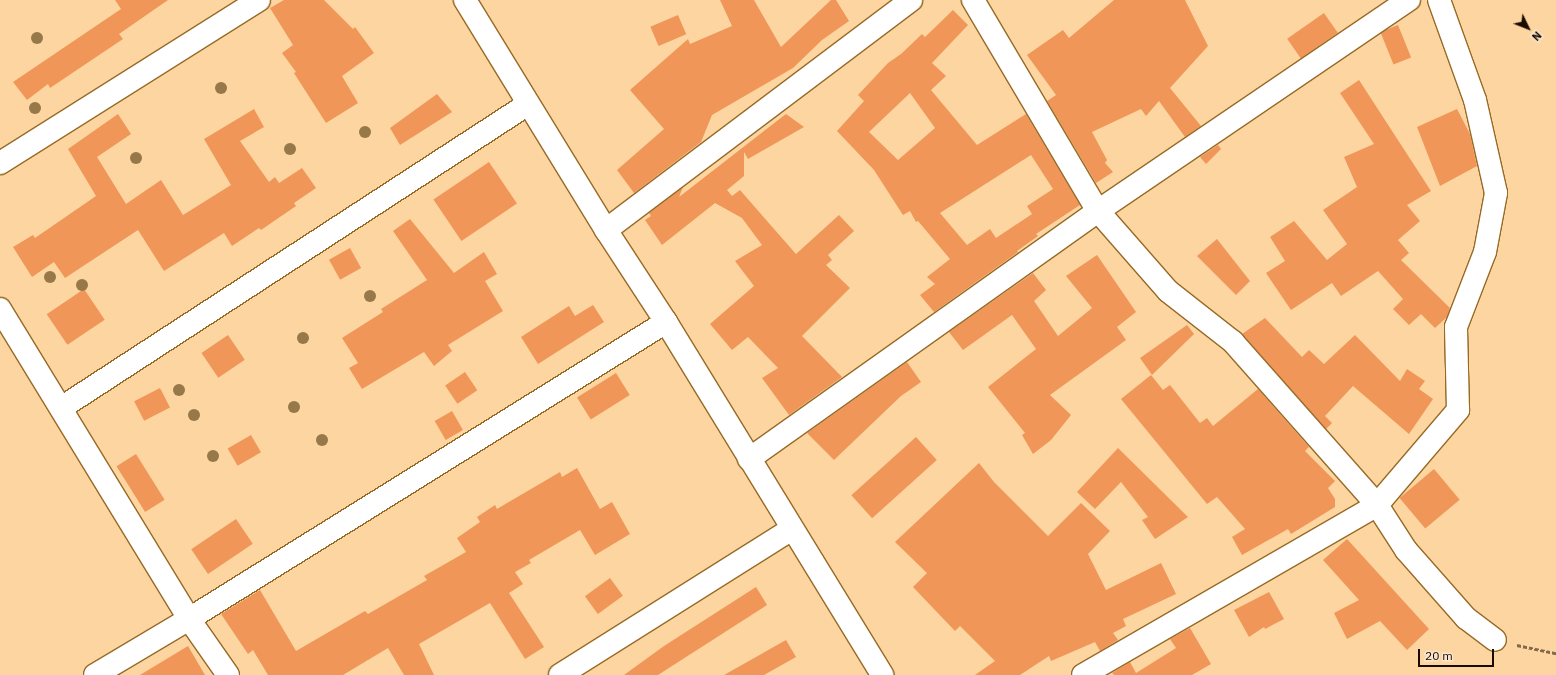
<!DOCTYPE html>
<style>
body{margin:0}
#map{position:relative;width:1556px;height:675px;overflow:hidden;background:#fdd5a0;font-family:"IBM Plex Sans",sans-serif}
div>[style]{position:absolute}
.building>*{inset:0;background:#f09658;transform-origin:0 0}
.path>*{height:2.5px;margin-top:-1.25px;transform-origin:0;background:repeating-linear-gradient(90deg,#83694a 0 4px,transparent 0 6px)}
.roads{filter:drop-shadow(1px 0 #976a26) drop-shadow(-1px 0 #976a26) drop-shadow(0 1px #976a26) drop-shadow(0 -1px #976a26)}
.minor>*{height:22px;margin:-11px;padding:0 11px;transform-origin:11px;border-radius:11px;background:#fff}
.trees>*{width:12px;height:12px;margin:-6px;border-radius:50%;background:#977849}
span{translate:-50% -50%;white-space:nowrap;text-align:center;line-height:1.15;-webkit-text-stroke:4px #fae6cc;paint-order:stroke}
.north{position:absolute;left:1508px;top:8px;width:40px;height:40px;-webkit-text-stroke:3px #fae6cc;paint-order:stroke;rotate:133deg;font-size:11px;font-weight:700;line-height:16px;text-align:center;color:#180b00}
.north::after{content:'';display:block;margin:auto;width:14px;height:18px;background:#180b00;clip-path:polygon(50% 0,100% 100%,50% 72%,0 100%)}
.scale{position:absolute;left:1418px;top:649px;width:76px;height:18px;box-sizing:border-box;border:2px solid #180b00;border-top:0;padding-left:5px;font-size:12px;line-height:14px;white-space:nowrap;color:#180b00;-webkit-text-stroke:3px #fae6cc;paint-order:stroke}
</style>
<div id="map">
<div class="building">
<i style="clip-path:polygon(115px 0,168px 0,119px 34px,123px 39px,50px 88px,48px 84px,27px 100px,13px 82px,121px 9px)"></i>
<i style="clip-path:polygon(284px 0,324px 0,353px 29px,355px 27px,374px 53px,342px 76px,358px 103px,326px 123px,294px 73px,296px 72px,282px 53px,293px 45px,270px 8px)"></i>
<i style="clip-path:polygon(720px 0,754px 0,781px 47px,831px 0,836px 0,849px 21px,822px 40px,793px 68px,712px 115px,701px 142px,634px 193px,617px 170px,664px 129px,630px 90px,688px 39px,690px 44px,732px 26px)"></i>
<i style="clip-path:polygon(1114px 0,1185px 0,1208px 46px,1170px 88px,1201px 126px,1185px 137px,1159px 101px,1146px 116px,1141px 109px,1092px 132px,1107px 160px,1105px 163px,1113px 172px,1096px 183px,1047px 101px,1056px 95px,1027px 55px,1063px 30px,1069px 38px)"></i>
<i style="clip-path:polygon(evenodd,953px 10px,968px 25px,932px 63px,946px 76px,931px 90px,977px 145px,1026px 114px,1080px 205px,1036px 234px,1038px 236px,1017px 251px,1018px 252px,934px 312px,920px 295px,935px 284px,927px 277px,950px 259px,918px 221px,916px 222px,910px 211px,903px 215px,874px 170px,837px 131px,864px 101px,858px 95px,888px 63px,901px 54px,922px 34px,925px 37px,953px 10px,910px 93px,935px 128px,898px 160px,869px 132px,910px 93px,953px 10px,1031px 155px,1053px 189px,1027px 206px,1032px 214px,996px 238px,990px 229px,967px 245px,940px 213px,1031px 155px)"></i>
<i style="left:1324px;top:13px;width:24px;height:45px;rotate:55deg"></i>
<i style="left:678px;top:15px;width:21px;height:30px;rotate:67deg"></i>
<i style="left:1398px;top:25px;width:35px;height:19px;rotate:68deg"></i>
<i style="clip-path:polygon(1359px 80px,1431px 191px,1407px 205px,1420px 221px,1398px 240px,1409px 253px,1401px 260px,1450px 308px,1447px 317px,1435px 328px,1421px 314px,1409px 325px,1393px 309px,1403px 299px,1378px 271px,1341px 296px,1332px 283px,1291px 310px,1266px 273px,1285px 261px,1270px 237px,1294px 221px,1327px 260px,1347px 244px,1323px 210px,1357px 187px,1344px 157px,1374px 144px,1340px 93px)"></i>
<i style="clip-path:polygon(437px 94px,452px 112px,400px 145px,390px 128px)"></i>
<i style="clip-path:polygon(254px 109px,264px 127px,240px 141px,269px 182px,275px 177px,279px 183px,302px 168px,316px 188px,294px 203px,296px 206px,261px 230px,259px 228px,232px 246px,224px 233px,164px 271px,138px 230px,65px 278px,54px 262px,32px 277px,13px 247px,33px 235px,35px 238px,96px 196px,68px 149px,118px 114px,131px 134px,97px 157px,126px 204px,161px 180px,183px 215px,231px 185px,204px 139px)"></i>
<i style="clip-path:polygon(1457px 109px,1470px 134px,1477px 166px,1440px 186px,1417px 127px)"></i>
<i style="clip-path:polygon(786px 114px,804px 127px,748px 159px,744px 152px,744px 176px,727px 190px,732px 196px,740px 190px,796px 254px,839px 215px,854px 231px,828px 255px,832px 260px,826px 265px,850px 288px,802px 336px,842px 377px,789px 415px,762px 378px,778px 368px,748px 337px,732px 350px,710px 324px,754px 286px,735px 261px,762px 245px,742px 218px,715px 203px,662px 245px,645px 220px,651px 216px,649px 213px,683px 187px,679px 197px)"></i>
<i style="clip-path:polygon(1218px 145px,1221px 149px,1206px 164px,1200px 157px)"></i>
<i style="left:489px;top:162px;width:50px;height:67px;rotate:56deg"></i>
<i style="clip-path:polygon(410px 219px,454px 273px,484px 252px,497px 274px,485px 281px,503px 311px,448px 345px,452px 351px,434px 366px,424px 352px,362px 389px,349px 368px,358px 363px,342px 338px,383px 312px,381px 309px,427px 280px,393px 231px)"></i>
<i style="clip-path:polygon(1217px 239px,1250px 281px,1236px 295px,1197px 256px)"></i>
<i style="left:350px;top:248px;width:23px;height:24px;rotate:61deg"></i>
<i style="clip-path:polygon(1097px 255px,1136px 312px,1117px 327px,1126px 340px,1050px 395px,1071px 415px,1051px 440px,1033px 454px,1022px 435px,1025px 433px,988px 387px,1036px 349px,1012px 315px,963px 350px,949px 332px,1033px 273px,1046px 290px,1034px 301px,1058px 336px,1092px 308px,1066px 276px)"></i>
<i style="left:84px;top:289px;width:37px;height:45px;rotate:56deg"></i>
<i style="clip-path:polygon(593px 305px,604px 322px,538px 364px,521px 337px,569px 306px,575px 316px)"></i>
<i style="clip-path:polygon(1265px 318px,1302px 357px,1309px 350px,1324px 364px,1355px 335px,1400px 381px,1407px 369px,1425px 381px,1419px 389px,1433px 399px,1409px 434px,1353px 386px,1325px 416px,1332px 423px,1326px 429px,1242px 334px)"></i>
<i style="clip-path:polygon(1187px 325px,1194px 334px,1152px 375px,1140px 358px)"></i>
<i style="left:228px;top:335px;width:30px;height:32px;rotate:56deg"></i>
<i style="clip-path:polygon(907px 362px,921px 382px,901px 396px,834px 460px,807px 433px)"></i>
<i style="left:465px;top:372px;width:22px;height:24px;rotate:56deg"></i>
<i style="left:616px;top:373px;width:26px;height:46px;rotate:58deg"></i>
<i style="clip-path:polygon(1151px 375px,1163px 390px,1170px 385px,1200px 423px,1207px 418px,1213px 426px,1258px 389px,1309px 447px,1305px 451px,1335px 481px,1328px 488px,1335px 499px,1335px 507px,1291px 534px,1288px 529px,1242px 555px,1232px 537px,1245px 529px,1217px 497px,1207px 504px,1121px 399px)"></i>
<i style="left:160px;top:388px;width:22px;height:29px;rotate:63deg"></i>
<i style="left:452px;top:411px;width:22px;height:20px;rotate:60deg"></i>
<i style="left:251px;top:435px;width:20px;height:27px;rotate:60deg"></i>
<i style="left:916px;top:437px;width:31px;height:87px;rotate:48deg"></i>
<i style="clip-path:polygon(1118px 448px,1188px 517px,1155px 539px,1142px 520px,1148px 517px,1121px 482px,1095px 509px,1077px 492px)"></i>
<i style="left:136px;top:454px;width:54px;height:23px;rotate:58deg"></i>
<i style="clip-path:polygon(979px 463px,994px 482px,1048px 536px,1081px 503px,1110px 531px,1088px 554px,1106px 590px,1161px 563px,1176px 594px,1123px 619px,1126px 626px,1113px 633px,1118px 640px,1100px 651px,1095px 642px,1051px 661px,1049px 656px,1020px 675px,975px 675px,995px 661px,960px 626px,955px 631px,913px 587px,927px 573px,895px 542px)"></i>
<i style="clip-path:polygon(577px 468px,600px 509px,612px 502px,630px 534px,595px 555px,580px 530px,529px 560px,531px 563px,515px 572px,523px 584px,509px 593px,544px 647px,525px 659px,490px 603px,419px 644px,434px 675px,404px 675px,388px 648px,343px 675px,268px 675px,253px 650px,248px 654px,221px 614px,260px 590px,296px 651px,365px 611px,368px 614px,427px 580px,424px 576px,466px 552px,457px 538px,480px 522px,477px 517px,495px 505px,497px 509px,560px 472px,562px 477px)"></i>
<i style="left:1434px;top:469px;width:40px;height:45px;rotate:50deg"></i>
<i style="left:236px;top:519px;width:30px;height:54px;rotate:56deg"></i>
<i style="clip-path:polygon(1347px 539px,1429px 629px,1407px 650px,1380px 621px,1347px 639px,1334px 613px,1359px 600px,1323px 560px)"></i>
<i style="left:610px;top:578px;width:22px;height:31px;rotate:54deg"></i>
<i style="clip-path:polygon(756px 587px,767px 605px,658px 675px,624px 675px,664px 646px)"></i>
<i style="clip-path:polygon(1269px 592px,1284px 619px,1265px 629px,1264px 627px,1249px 637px,1234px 610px)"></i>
<i style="clip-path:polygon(1190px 628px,1211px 664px,1192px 675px,1114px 675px,1112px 673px,1130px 662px,1136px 673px,1176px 648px,1170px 639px)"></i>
<i style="clip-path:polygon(786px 640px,796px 657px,764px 675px,724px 675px)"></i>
<i style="clip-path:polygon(188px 646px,205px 675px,140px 675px)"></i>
</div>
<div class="path">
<i style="left:1517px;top:645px;width:40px;rotate:12deg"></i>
</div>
<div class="roads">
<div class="minor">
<i style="left:465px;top:0;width:270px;rotate:58.5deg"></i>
<i style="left:606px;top:230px;width:110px;rotate:56.9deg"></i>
<i style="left:666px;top:322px;width:414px;rotate:58.5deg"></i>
<i style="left:973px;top:0;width:245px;rotate:59.4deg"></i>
<i style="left:1098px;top:211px;width:106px;rotate:48.8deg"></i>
<i style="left:1168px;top:291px;width:83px;rotate:38.1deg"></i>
<i style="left:1233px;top:342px;width:217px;rotate:48.5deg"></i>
<i style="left:1377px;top:505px;width:54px;rotate:57.2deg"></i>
<i style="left:1406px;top:550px;width:91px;rotate:48.6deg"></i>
<i style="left:1466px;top:618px;width:36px;rotate:37deg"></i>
<i style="left:0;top:163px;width:306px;rotate:-32.2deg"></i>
<i style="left:606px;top:230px;width:382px;rotate:-37deg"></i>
<i style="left:0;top:309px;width:363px;rotate:58.6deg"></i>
<i style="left:189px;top:619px;width:68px;rotate:55.1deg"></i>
<i style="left:61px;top:408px;width:557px;rotate:-33.06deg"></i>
<i style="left:749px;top:459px;width:428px;rotate:-35.4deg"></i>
<i style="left:1098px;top:211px;width:376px;rotate:-34.2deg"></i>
<i style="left:95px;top:675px;width:109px;rotate:-30.8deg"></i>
<i style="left:189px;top:619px;width:562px;rotate:-31.91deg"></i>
<i style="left:560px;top:675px;width:274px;rotate:-32.2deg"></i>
<i style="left:1083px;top:675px;width:340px;rotate:-30deg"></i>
<i style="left:1377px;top:505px;width:125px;rotate:-49.5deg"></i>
<i style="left:1458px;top:410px;width:83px;rotate:-91.4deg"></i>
<i style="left:1456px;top:327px;width:80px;rotate:-68.9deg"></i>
<i style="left:1485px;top:252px;width:60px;rotate:-79.4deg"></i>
<i style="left:1496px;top:193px;width:95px;rotate:-102.7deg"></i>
<i style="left:1475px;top:100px;width:106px;rotate:-109.8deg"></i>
</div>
</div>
<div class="trees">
<i style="left:37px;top:38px"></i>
<i style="left:221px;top:88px"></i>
<i style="left:35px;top:108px"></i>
<i style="left:365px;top:132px"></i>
<i style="left:290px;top:149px"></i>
<i style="left:136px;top:158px"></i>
<i style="left:50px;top:277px"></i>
<i style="left:82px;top:285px"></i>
<i style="left:370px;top:296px"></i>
<i style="left:303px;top:338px"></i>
<i style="left:179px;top:390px"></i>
<i style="left:294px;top:407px"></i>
<i style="left:194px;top:415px"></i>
<i style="left:322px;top:440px"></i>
<i style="left:213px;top:456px"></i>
</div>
<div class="north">N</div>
<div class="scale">20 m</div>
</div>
